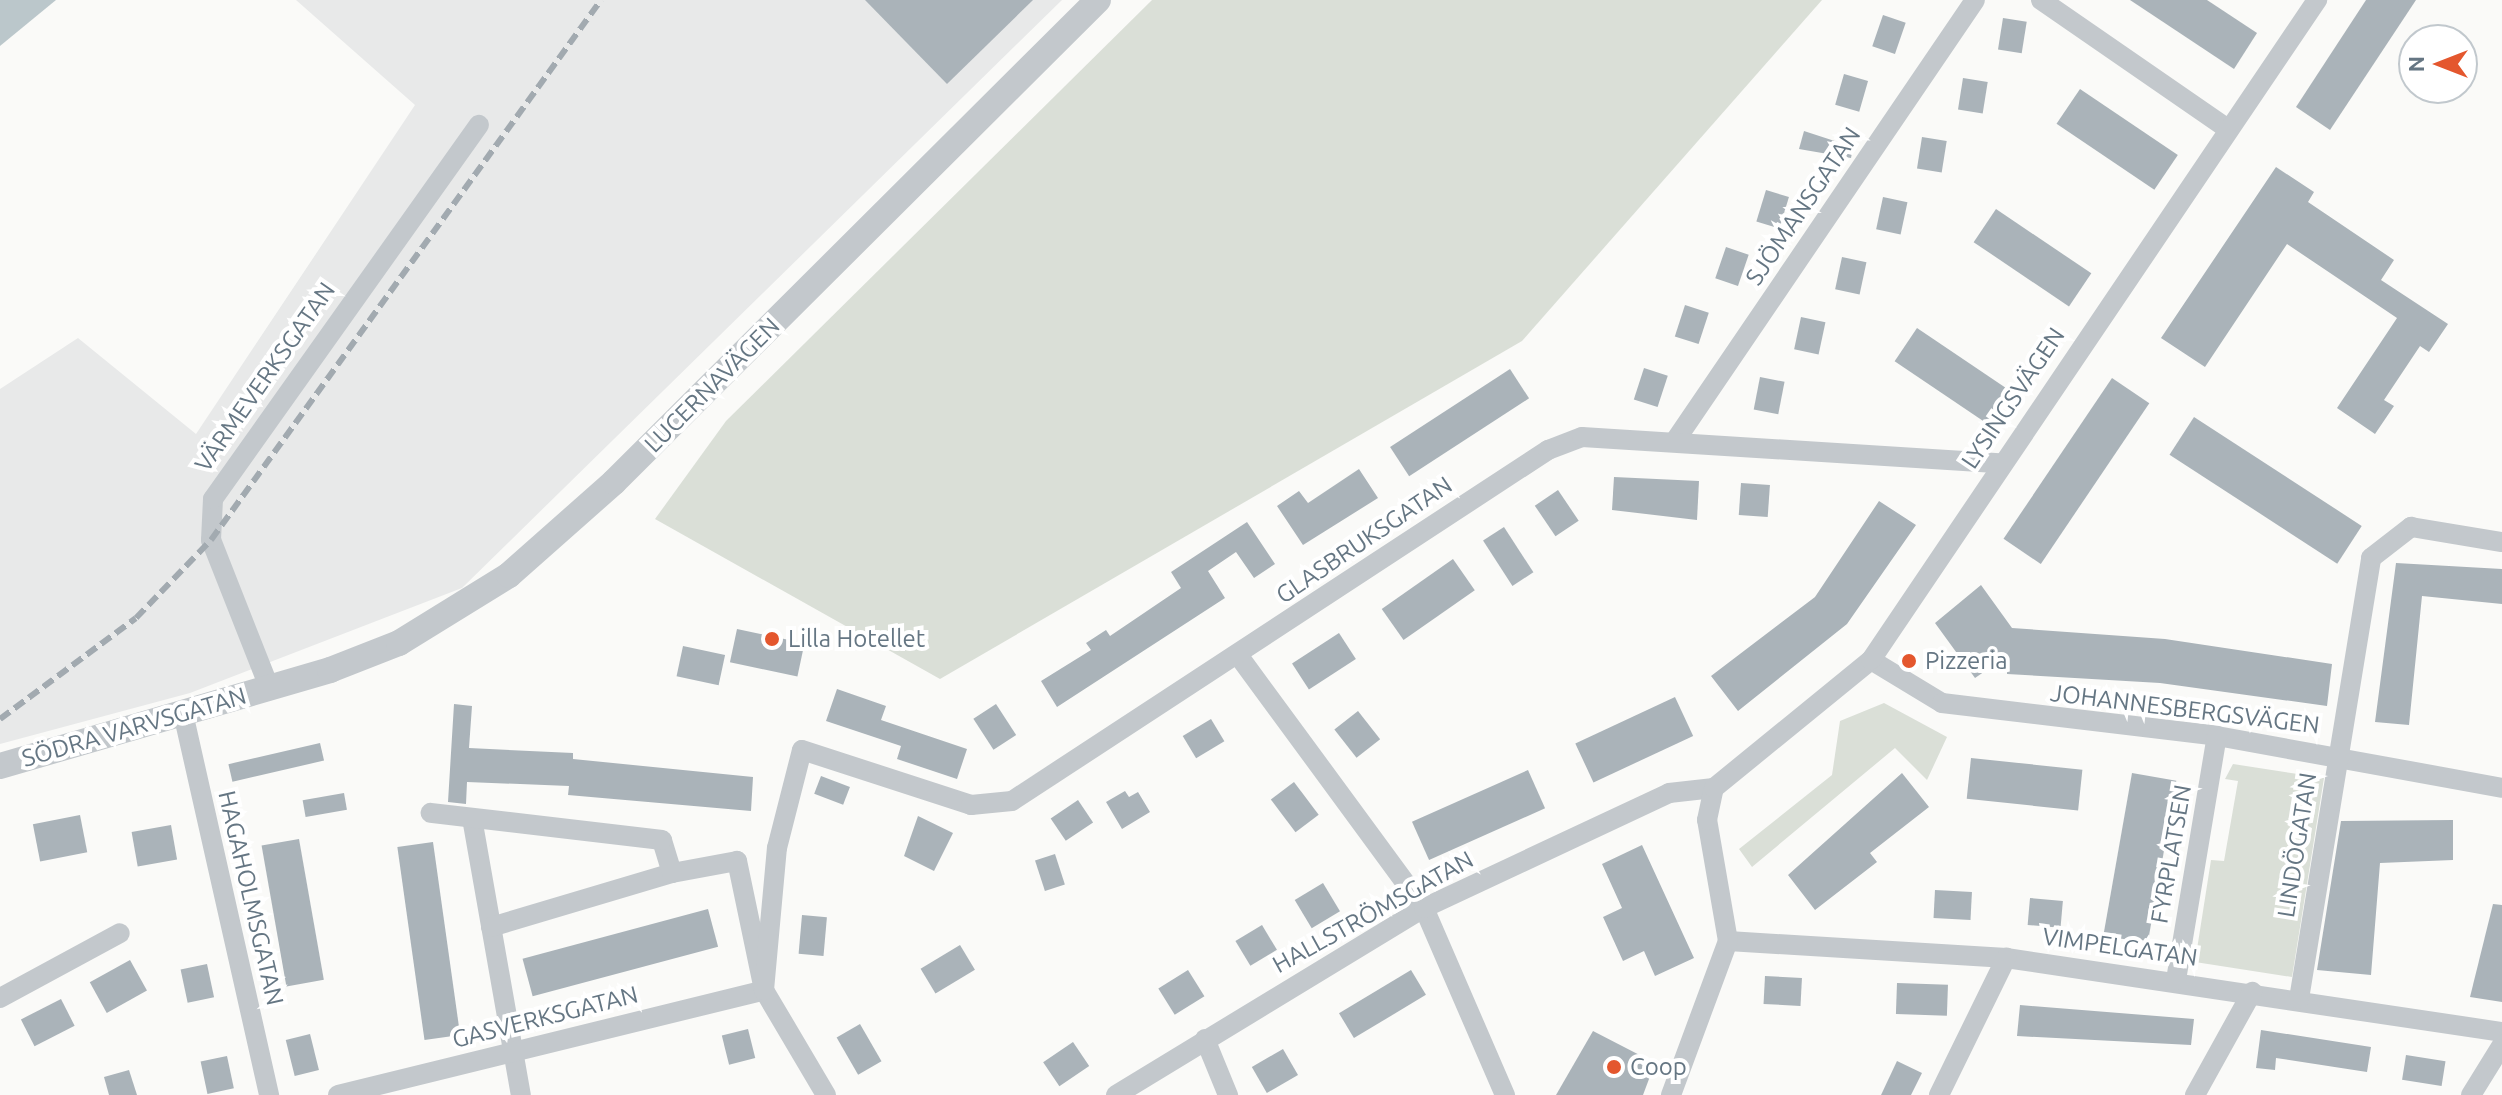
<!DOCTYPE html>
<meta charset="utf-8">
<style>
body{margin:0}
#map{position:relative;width:2502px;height:1095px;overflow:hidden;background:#fafaf8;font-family:Ubuntu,sans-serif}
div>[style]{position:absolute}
.built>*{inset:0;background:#e8e9e9}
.green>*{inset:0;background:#dadfd7}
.water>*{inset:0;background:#bbc7cb}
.building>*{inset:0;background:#aab3b9;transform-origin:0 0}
.minor>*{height:20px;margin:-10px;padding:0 10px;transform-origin:10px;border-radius:10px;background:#c3c8cc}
.tertiary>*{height:26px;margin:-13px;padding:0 13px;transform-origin:13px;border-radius:13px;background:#c3c8cc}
.rail>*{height:6px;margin-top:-3px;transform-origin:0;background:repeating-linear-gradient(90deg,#a2aab0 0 12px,transparent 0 18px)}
.dots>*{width:22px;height:22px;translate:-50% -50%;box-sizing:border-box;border:4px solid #fff;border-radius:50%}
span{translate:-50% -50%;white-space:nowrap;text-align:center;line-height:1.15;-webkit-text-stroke:8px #fff;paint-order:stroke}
.street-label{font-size:24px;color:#657683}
.poi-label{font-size:24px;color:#657683}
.left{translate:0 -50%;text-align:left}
.north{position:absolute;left:2398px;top:24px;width:80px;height:80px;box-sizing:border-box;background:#fff;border:2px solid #c1c8cd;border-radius:50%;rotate:270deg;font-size:22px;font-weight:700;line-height:32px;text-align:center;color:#657683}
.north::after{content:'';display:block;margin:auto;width:28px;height:36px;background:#e4572e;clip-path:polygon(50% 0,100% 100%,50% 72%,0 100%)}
</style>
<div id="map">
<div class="built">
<i style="clip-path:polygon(296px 0,1062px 0,462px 588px,190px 693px,0 744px,0 389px,78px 338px,196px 434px,415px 105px)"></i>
</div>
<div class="green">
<i style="clip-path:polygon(1152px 0,1822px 0,1522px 341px,940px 679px,655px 519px,726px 421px)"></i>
<i style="clip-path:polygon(1884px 703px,1947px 737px,1927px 780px,1895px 748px,1752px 867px,1739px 849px,1832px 775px,1840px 721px)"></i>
<i style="clip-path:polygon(2233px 764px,2324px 778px,2292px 977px,2195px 962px,2211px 860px,2224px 861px,2238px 781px,2225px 779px)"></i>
</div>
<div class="water">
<i style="clip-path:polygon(0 0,56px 0,0 46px)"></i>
</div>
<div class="building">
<i style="clip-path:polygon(865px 0,1033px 0,947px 84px)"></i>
<i style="clip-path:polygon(2130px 0,2207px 0,2257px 33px,2234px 69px)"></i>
<i style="clip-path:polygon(2366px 0,2416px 0,2330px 130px,2296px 107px)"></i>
<i style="left:1883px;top:15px;width:24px;height:33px;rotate:19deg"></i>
<i style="left:2003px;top:18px;width:24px;height:32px;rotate:9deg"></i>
<i style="left:1844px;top:74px;width:25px;height:32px;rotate:16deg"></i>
<i style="left:1963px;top:78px;width:25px;height:32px;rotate:9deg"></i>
<i style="left:2080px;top:89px;width:118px;height:42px;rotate:34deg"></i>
<i style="clip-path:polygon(1804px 131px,1853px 147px,1851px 158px,1799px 149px)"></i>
<i style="left:1922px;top:137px;width:25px;height:32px;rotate:9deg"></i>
<i style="clip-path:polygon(2276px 167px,2314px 192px,2308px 202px,2394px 260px,2381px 280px,2448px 324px,2429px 352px,2420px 346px,2384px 400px,2394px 406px,2375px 434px,2337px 408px,2397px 318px,2287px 244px,2205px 367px,2161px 338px)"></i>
<i style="left:1766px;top:190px;width:24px;height:33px;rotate:17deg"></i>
<i style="left:1883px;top:197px;width:25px;height:33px;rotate:12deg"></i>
<i style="left:1996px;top:209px;width:115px;height:40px;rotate:34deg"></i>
<i style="left:1726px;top:247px;width:24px;height:33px;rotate:19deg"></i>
<i style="left:1842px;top:257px;width:25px;height:33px;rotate:12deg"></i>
<i style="left:1685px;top:305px;width:25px;height:33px;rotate:18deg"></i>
<i style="left:1801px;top:317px;width:25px;height:33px;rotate:12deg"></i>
<i style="left:1917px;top:328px;width:114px;height:40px;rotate:34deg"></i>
<i style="left:1644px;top:368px;width:25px;height:33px;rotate:18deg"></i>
<i style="left:1510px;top:369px;width:35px;height:143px;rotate:57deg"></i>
<i style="left:1760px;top:377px;width:25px;height:33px;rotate:11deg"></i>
<i style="left:2112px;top:378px;width:45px;height:194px;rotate:34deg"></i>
<i style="left:2194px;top:417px;width:200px;height:45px;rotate:33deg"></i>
<i style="clip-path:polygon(1359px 469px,1378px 498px,1303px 545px,1277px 506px,1299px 491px,1308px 503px)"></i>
<i style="clip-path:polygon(1614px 477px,1699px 481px,1697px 520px,1612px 510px)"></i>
<i style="left:1741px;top:483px;width:29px;height:32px;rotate:4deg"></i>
<i style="left:1558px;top:490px;width:37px;height:28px;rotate:56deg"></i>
<i style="clip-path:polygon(1879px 501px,1916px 525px,1847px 624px,1738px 711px,1711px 676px,1815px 597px)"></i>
<i style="clip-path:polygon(1247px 522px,1275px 564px,1254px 578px,1236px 552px,1208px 571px,1225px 598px,1057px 707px,1041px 681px,1091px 650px,1086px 643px,1106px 630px,1110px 636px,1181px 588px,1171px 572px)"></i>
<i style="left:1504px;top:527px;width:54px;height:25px;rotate:57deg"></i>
<i style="left:1453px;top:559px;width:38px;height:87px;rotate:55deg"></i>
<i style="clip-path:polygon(2396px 563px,2502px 569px,2502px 604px,2422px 596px,2409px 725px,2375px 722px)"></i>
<i style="clip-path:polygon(1981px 585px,2012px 628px,2165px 639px,2332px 664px,2327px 706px,2160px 683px,2007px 674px,2007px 656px,1975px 678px,1935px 623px)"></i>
<i style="left:737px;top:629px;width:69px;height:34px;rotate:12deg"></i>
<i style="left:1339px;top:633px;width:31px;height:56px;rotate:57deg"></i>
<i style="left:683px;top:646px;width:43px;height:31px;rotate:12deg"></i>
<i style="clip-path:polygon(837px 689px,886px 706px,881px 720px,967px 749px,957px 779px,897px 759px,901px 746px,826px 721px)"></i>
<i style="left:1675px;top:697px;width:43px;height:110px;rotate:65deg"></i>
<i style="clip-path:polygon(454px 704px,472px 706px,469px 748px,573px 753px,573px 759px,753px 777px,751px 811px,568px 795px,569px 786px,467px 782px,466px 804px,448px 802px)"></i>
<i style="left:996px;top:704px;width:37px;height:27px;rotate:57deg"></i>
<i style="left:1358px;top:711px;width:36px;height:30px;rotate:52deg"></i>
<i style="left:1211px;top:719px;width:26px;height:33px;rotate:59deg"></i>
<i style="left:320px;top:743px;width:18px;height:94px;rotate:77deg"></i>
<i style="left:1971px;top:758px;width:112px;height:41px;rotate:6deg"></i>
<i style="left:1528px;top:770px;width:42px;height:127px;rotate:66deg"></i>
<i style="clip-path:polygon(1902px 773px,1929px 807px,1870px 853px,1877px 862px,1815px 910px,1788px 875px)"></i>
<i style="left:2132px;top:773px;width:45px;height:165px;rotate:10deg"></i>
<i style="left:821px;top:776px;width:31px;height:19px;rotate:21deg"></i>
<i style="left:1294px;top:782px;width:41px;height:29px;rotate:53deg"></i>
<i style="clip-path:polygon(1125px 791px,1129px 797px,1138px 792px,1150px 812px,1122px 829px,1106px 802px)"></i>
<i style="left:344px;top:793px;width:17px;height:42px;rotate:80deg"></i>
<i style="left:1078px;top:800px;width:27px;height:33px;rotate:56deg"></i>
<i style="left:80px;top:815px;width:38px;height:48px;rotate:79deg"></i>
<i style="clip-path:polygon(918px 816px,953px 833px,934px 871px,904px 856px)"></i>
<i style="clip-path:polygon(2453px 820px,2453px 860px,2380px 863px,2371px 975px,2317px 970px,2341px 821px)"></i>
<i style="left:171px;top:825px;width:35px;height:40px;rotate:80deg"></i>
<i style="left:299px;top:839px;width:143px;height:38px;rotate:80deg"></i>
<i style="left:433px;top:842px;width:195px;height:36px;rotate:82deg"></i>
<i style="clip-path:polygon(1642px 845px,1694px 958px,1655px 976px,1644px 951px,1623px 961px,1603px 917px,1622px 908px,1602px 864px)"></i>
<i style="left:1055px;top:854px;width:32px;height:21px;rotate:72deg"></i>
<i style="left:1323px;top:883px;width:33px;height:33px;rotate:59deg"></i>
<i style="left:1935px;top:890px;width:37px;height:28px;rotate:3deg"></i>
<i style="left:2030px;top:898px;width:33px;height:27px;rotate:5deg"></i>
<i style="clip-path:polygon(2493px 904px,2502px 905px,2502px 1002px,2470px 997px)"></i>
<i style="left:708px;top:909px;width:39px;height:192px;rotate:75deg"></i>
<i style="left:802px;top:915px;width:25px;height:39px;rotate:5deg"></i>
<i style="left:1262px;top:925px;width:29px;height:31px;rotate:59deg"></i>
<i style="left:960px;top:945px;width:29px;height:46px;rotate:59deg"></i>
<i style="left:130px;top:960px;width:35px;height:46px;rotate:61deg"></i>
<i style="left:207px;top:964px;width:34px;height:27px;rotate:78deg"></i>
<i style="left:1188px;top:970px;width:31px;height:35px;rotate:58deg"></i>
<i style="left:1411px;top:970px;width:29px;height:84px;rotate:59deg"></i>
<i style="left:1765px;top:976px;width:37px;height:28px;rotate:3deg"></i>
<i style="left:1897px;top:983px;width:51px;height:31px;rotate:2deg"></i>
<i style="left:61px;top:999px;width:30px;height:45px;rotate:63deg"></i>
<i style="clip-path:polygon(2020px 1005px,2194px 1019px,2191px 1045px,2017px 1036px)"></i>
<i style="left:860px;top:1024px;width:43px;height:27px;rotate:60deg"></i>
<i style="left:748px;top:1029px;width:30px;height:27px;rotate:76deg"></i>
<i style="clip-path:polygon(2261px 1030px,2371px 1047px,2367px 1072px,2276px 1058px,2275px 1070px,2256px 1068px)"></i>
<i style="clip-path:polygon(1593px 1031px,1655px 1063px,1643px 1095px,1556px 1095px)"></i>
<i style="left:310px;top:1034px;width:37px;height:25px;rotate:76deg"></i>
<i style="left:1073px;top:1042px;width:29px;height:36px;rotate:56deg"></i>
<i style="left:1283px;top:1049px;width:30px;height:36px;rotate:60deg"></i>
<i style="left:2406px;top:1055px;width:40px;height:25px;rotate:9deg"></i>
<i style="left:227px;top:1056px;width:33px;height:27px;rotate:78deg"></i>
<i style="clip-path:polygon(1897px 1061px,1922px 1073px,1911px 1095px,1881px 1095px)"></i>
<i style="clip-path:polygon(129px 1070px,137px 1095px,109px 1095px,104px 1077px)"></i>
</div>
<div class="minor">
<i style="left:2041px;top:0;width:227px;rotate:34.6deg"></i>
<i style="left:1675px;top:441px;width:533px;rotate:-55.77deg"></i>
<i style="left:1238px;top:655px;width:314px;rotate:53.7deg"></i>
<i style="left:1424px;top:908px;width:204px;rotate:66.6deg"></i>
<i style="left:1871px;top:660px;width:83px;rotate:31.2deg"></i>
<i style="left:1942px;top:703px;width:277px;rotate:6.8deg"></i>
<i style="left:2217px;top:736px;width:290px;rotate:10.3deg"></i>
<i style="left:269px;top:687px;width:158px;rotate:-111.5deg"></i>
<i style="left:211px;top:540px;width:41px;rotate:-87.2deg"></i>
<i style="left:213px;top:499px;width:459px;rotate:-54.6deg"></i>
<i style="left:183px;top:713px;width:392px;rotate:77.3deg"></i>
<i style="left:472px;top:818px;width:281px;rotate:80deg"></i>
<i style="left:491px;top:927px;width:189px;rotate:-16.6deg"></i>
<i style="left:1728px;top:941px;width:279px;rotate:3.5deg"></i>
<i style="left:2006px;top:958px;width:501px;rotate:8.49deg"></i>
<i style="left:2176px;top:980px;width:247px;rotate:-80.5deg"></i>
<i style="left:0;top:998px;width:136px;rotate:-28.4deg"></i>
<i style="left:2299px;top:999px;width:447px;rotate:-80.7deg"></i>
<i style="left:2371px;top:558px;width:51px;rotate:-37.8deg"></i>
<i style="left:2411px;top:527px;width:92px;rotate:9.4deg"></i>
<i style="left:1205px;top:1039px;width:61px;rotate:67.7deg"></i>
<i style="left:338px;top:1095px;width:439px;rotate:-13.8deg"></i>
<i style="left:764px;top:990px;width:132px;rotate:-101.8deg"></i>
<i style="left:737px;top:861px;width:66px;rotate:169.5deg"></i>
<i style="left:672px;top:873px;width:34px;rotate:-107deg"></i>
<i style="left:662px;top:840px;width:233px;rotate:-173.3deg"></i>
<i style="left:826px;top:1095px;width:122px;rotate:-120.6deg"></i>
<i style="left:764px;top:990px;width:143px;rotate:-84.8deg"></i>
<i style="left:777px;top:848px;width:101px;rotate:-75.7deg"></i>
<i style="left:802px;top:750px;width:178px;rotate:18deg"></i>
<i style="left:971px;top:805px;width:41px;rotate:-5.6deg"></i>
<i style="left:1012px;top:801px;width:641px;rotate:-33.22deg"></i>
<i style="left:1548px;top:450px;width:36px;rotate:-21deg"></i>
<i style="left:1582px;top:437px;width:418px;rotate:3.6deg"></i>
<i style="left:1116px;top:1095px;width:360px;rotate:-31.3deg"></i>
<i style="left:1424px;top:908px;width:271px;rotate:-25.1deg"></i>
<i style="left:1669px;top:793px;width:45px;rotate:-6.3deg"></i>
<i style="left:1671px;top:1095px;width:164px;rotate:-69.7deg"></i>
<i style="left:1728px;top:941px;width:123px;rotate:-99.8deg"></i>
<i style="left:1707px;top:820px;width:33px;rotate:-78deg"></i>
<i style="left:1714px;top:788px;width:203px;rotate:-39.2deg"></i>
<i style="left:1871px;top:660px;width:797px;rotate:-55.95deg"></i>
<i style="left:1939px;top:1095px;width:153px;rotate:-63.9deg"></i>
<i style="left:2195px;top:1095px;width:118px;rotate:-61deg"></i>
<i style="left:2471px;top:1095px;width:59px;rotate:-58.2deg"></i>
</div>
<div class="tertiary">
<i style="left:0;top:766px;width:344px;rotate:-16.2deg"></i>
<i style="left:330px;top:670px;width:74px;rotate:-21.4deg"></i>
<i style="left:399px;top:643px;width:129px;rotate:-31.7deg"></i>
<i style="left:509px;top:575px;width:140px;rotate:-41.5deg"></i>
<i style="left:614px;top:482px;width:683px;rotate:-44.88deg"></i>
</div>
<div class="rail">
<i style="left:0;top:719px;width:169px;rotate:-36.6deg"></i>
<i style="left:136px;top:618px;width:108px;rotate:-46.1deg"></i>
<i style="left:211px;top:540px;width:666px;rotate:-54.16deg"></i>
</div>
<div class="dots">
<i style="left:772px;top:639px;background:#e4572e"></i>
<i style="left:1909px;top:661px;background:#e4572e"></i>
<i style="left:1614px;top:1067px;background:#e4572e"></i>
</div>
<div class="street-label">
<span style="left:1803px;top:206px;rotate:-56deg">SJÖMANSGATAN</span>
<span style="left:265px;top:377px;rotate:-55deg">VÄRMEVERKSGATAN</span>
<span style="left:712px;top:385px;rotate:-45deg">LUCERNAVÄGEN</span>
<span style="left:2013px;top:398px;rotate:-56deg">LYSINGSVÄGEN</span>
<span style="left:1364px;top:540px;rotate:-34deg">GLASBRUKSGATAN</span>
<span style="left:2185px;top:709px;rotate:7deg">JOHANNESBERGSVÄGEN</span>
<span style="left:134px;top:727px;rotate:-16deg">SÖDRA VARVSGATAN</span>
<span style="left:2297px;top:845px;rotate:-81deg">LINDÖGATAN</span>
<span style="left:2171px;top:854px;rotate:-80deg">FYRPLATSEN</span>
<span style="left:251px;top:898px;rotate:77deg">HAGAHOLMSGATAN</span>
<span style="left:1373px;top:912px;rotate:-29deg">HALLSTRÖMSGATAN</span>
<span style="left:2120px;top:947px;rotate:8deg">VIMPELGATAN</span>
<span style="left:545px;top:1017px;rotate:-14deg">GASVERKSGATAN</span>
</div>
<div class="poi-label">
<span class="left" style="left:788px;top:639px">Lilla Hotellet</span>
<span class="left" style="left:1925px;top:661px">Pizzeria</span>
<span class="left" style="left:1630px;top:1067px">Coop</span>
</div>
<div class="north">N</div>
</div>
